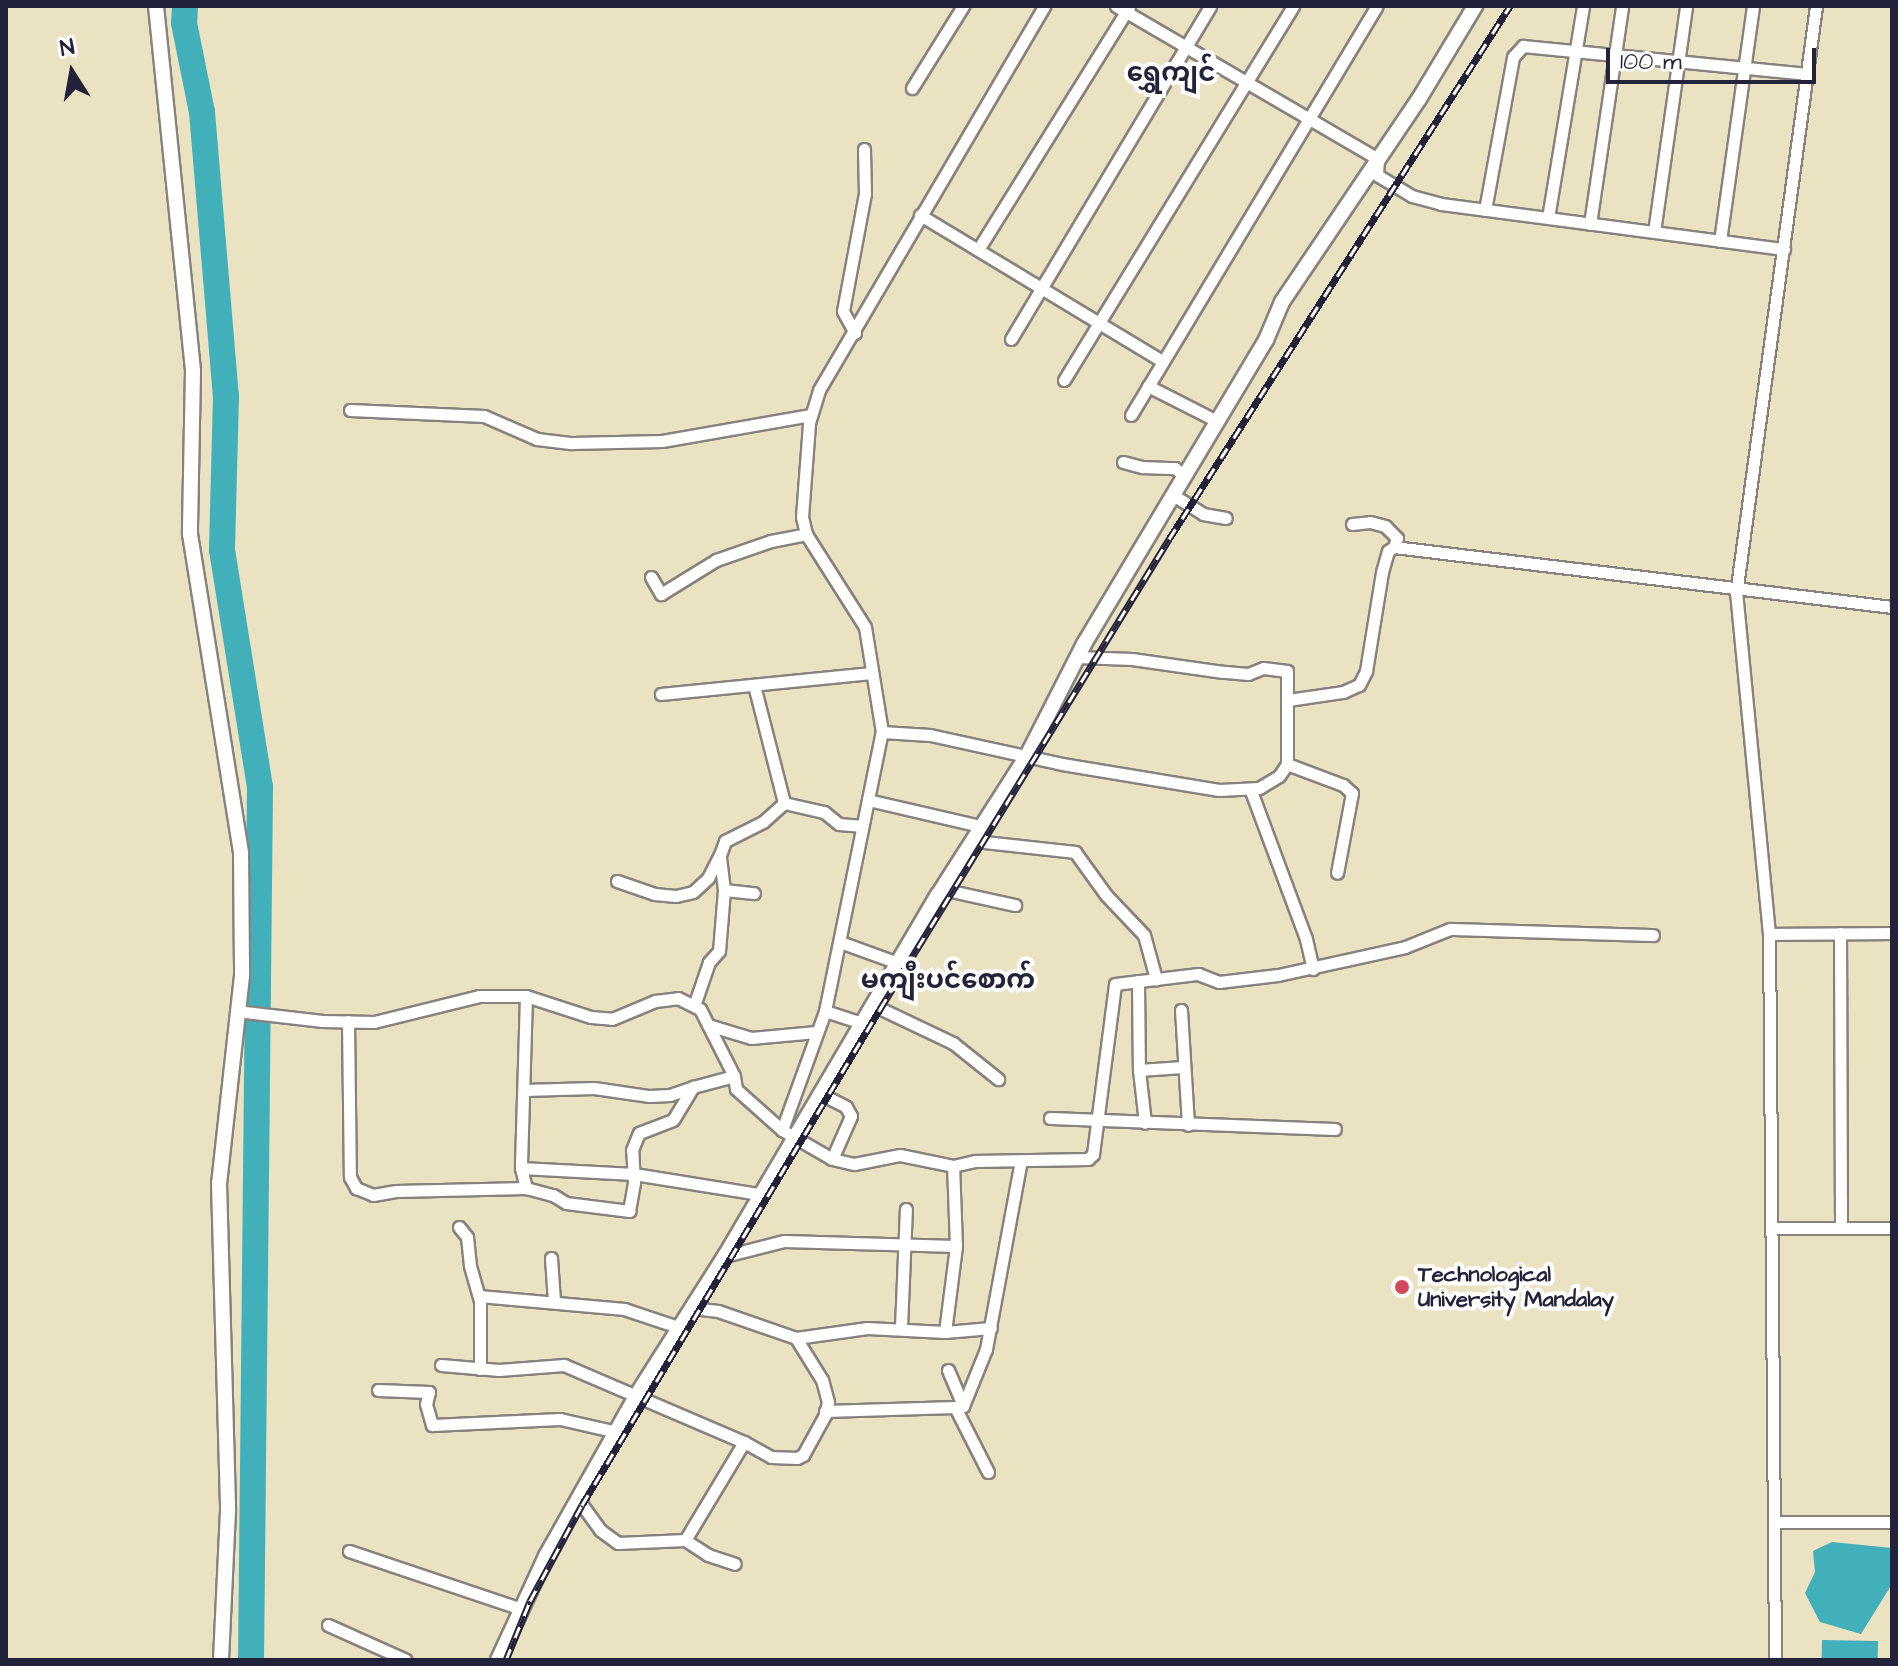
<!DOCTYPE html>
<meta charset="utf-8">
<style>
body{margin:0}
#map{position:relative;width:1898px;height:1666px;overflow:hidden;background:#ebe2c1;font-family:"Architects Daughter","Noto Sans Myanmar",sans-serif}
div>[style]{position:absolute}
.water>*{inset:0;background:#41b0bb;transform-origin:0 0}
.river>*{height:26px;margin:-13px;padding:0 13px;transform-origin:13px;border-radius:13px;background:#41b0bb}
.roads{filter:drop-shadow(2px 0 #86827e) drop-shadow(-2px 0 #86827e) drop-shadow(0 2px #86827e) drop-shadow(0 -2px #86827e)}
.minor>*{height:11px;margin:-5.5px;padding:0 5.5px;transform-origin:5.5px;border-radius:5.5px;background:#fff}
.tertiary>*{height:14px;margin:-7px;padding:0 7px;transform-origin:7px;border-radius:7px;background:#fff}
.rail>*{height:7px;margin-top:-3.5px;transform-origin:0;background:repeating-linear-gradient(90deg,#fff 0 12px,#22223b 0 24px);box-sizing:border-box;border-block:2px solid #22223b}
.dots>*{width:22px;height:22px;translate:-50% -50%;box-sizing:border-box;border:4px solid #fff;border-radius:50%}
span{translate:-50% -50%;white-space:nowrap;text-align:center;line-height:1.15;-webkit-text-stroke:8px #fff;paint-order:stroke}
.poi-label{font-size:22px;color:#22223b;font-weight:700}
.left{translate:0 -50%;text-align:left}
.quarter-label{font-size:26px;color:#22223b;font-weight:700}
.frame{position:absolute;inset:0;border:8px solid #22223b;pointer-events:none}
.north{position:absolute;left:32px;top:32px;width:80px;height:80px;-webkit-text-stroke:6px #fff;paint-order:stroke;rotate:349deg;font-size:22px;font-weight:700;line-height:32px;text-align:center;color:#22223b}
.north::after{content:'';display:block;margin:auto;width:28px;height:36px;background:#22223b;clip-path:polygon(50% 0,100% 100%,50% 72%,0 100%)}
.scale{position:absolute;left:1606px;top:48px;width:210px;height:36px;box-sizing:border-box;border:4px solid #22223b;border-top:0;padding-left:10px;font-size:24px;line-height:28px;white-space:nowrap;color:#22223b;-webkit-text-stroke:6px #fff;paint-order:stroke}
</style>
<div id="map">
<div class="water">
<i style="clip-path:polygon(1832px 1542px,1892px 1548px,1892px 1584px,1861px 1634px,1820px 1622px,1805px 1593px,1815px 1572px,1813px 1551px)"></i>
<i style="left:1822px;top:1640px;width:56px;height:20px;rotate:1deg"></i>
</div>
<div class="river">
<i style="left:185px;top:6px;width:17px;rotate:93deg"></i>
<i style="left:184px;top:23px;width:91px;rotate:78.6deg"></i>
<i style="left:202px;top:112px;width:285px;rotate:85.2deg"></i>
<i style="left:226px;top:396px;width:154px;rotate:91.5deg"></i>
<i style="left:222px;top:550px;width:240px;rotate:80.9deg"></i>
<i style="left:260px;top:787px;width:873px;rotate:90.59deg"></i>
</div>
<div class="roads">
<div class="minor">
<i style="left:1116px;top:6px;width:303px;rotate:30.3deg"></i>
<i style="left:1378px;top:159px;width:16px;rotate:94deg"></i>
<i style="left:1377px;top:175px;width:41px;rotate:31deg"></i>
<i style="left:1412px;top:196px;width:30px;rotate:15deg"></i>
<i style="left:1441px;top:204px;width:346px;rotate:7.5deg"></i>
<i style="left:912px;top:88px;width:97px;rotate:-58.1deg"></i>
<i style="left:1485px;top:210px;width:156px;rotate:-79.6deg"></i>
<i style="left:1513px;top:57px;width:15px;rotate:-48deg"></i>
<i style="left:1523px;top:46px;width:286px;rotate:5.6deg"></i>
<i style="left:920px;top:215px;width:283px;rotate:31.1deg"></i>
<i style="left:1548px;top:218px;width:215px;rotate:-80.6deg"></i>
<i style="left:1590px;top:224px;width:220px;rotate:-81.6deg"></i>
<i style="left:1654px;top:232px;width:228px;rotate:-81.9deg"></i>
<i style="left:1720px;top:241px;width:237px;rotate:-82deg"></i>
<i style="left:979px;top:248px;width:284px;rotate:-58.1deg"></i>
<i style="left:855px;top:333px;width:25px;rotate:-119deg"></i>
<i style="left:843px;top:311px;width:119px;rotate:-79.4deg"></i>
<i style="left:865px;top:194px;width:45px;rotate:-91.3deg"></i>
<i style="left:1011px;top:339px;width:388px;rotate:-59.1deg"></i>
<i style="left:1064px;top:380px;width:439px;rotate:-58.5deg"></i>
<i style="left:1148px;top:386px;width:77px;rotate:26.9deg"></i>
<i style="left:350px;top:410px;width:134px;rotate:2.6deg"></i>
<i style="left:484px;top:416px;width:58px;rotate:23.5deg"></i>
<i style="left:537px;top:439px;width:35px;rotate:7deg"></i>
<i style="left:572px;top:443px;width:90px;rotate:-1.3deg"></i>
<i style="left:662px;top:441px;width:151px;rotate:-9.9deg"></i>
<i style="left:1131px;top:415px;width:477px;rotate:-59deg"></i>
<i style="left:1123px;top:462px;width:20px;rotate:15deg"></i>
<i style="left:1142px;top:467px;width:33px;rotate:2deg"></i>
<i style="left:1175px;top:468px;width:12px;rotate:42deg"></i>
<i style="left:1173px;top:495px;width:36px;rotate:32deg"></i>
<i style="left:1203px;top:514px;width:23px;rotate:10deg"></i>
<i style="left:1352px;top:524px;width:18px;rotate:-6deg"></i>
<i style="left:1370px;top:522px;width:16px;rotate:15deg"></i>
<i style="left:1385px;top:526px;width:17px;rotate:45deg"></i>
<i style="left:1397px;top:538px;width:9px;rotate:108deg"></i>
<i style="left:651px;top:577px;width:20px;rotate:60deg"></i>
<i style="left:661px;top:594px;width:65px;rotate:-31.7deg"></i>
<i style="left:716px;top:560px;width:58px;rotate:-19.1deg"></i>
<i style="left:771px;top:541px;width:36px;rotate:-11deg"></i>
<i style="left:754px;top:685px;width:122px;rotate:75.7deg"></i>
<i style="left:784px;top:803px;width:41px;rotate:12.7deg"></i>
<i style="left:824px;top:812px;width:19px;rotate:39deg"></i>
<i style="left:839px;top:824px;width:21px;rotate:5deg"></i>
<i style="left:661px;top:694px;width:211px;rotate:-5.7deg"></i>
<i style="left:1288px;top:700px;width:56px;rotate:-8.3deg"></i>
<i style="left:1343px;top:692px;width:17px;rotate:-24deg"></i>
<i style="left:1359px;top:685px;width:16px;rotate:-63deg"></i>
<i style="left:1366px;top:671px;width:100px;rotate:-80.8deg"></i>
<i style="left:1382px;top:572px;width:22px;rotate:-74deg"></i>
<i style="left:1388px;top:551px;width:7px;rotate:-34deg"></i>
<i style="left:1394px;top:547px;width:502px;rotate:6.87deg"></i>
<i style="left:882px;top:732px;width:48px;rotate:3.6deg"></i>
<i style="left:930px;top:735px;width:135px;rotate:12.4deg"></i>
<i style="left:1062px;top:764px;width:159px;rotate:9.4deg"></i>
<i style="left:1219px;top:790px;width:40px;rotate:-2.9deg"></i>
<i style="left:1259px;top:788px;width:23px;rotate:-31deg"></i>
<i style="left:1279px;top:776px;width:14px;rotate:-56deg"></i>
<i style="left:1287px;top:764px;width:93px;rotate:-90deg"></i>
<i style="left:1287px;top:671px;width:24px;rotate:-173deg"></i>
<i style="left:1263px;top:668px;width:16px;rotate:158deg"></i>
<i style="left:1248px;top:674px;width:25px;rotate:-175deg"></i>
<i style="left:1223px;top:672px;width:92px;rotate:-171.9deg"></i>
<i style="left:1132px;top:659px;width:55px;rotate:-177.9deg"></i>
<i style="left:1287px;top:764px;width:60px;rotate:20.6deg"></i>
<i style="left:1343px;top:785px;width:12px;rotate:42deg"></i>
<i style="left:1352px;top:793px;width:81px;rotate:100.6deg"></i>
<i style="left:1251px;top:791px;width:158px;rotate:69.6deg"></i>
<i style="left:1306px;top:939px;width:31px;rotate:77deg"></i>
<i style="left:868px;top:800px;width:119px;rotate:13.1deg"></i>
<i style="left:975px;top:841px;width:101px;rotate:6.3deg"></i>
<i style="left:1075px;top:852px;width:53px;rotate:54.2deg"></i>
<i style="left:1106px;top:895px;width:55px;rotate:46.5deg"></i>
<i style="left:1144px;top:935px;width:46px;rotate:74.7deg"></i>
<i style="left:617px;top:881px;width:39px;rotate:19deg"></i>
<i style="left:654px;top:894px;width:22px;rotate:5deg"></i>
<i style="left:676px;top:896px;width:17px;rotate:-13deg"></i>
<i style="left:693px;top:892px;width:21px;rotate:-43deg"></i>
<i style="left:708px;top:878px;width:25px;rotate:-63deg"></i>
<i style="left:942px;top:889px;width:75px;rotate:12.4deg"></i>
<i style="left:724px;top:890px;width:30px;rotate:6deg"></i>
<i style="left:1840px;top:933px;width:295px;rotate:89.8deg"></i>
<i style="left:1769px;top:934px;width:123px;rotate:-0.5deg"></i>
<i style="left:840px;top:942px;width:62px;rotate:19.9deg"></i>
<i style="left:1138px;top:981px;width:89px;rotate:89.4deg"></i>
<i style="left:1139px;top:1070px;width:53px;rotate:83.5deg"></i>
<i style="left:526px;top:996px;width:172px;rotate:91.7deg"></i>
<i style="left:521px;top:1168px;width:21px;rotate:76deg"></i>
<i style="left:695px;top:1003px;width:43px;rotate:-71.1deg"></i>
<i style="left:709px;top:962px;width:15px;rotate:-48deg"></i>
<i style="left:719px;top:951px;width:61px;rotate:-85.3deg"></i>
<i style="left:724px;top:890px;width:35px;rotate:-97deg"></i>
<i style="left:720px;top:855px;width:15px;rotate:-70deg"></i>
<i style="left:725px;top:841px;width:42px;rotate:-26.6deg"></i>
<i style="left:763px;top:822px;width:28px;rotate:-42deg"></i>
<i style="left:873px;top:1005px;width:89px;rotate:25.4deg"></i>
<i style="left:953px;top:1043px;width:58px;rotate:38.7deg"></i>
<i style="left:1181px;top:1010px;width:115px;rotate:86.5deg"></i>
<i style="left:236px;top:1011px;width:87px;rotate:6.6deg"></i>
<i style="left:322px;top:1021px;width:52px;rotate:1.1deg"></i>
<i style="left:374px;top:1022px;width:108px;rotate:-13.9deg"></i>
<i style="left:479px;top:996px;width:47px"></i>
<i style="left:526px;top:996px;width:68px;rotate:17.9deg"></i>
<i style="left:591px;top:1017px;width:21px;rotate:5deg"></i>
<i style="left:612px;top:1019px;width:47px;rotate:-22.7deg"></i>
<i style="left:655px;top:1001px;width:23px;rotate:-7deg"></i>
<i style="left:678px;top:998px;width:25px;rotate:27deg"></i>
<i style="left:700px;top:1009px;width:75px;rotate:63.1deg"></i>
<i style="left:734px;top:1076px;width:13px;rotate:81deg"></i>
<i style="left:736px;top:1089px;width:62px;rotate:41.7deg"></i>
<i style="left:782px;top:1130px;width:58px;rotate:30.1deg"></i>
<i style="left:832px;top:1159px;width:23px;rotate:13deg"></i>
<i style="left:854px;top:1164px;width:47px;rotate:-11.1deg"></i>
<i style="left:900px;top:1155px;width:54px;rotate:11.7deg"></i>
<i style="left:953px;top:1166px;width:23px;rotate:-13deg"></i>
<i style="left:975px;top:1161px;width:113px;rotate:-1deg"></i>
<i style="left:1088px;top:1159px;width:7px;rotate:-45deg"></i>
<i style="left:1093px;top:1154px;width:171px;rotate:-82.6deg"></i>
<i style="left:1115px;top:984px;width:84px;rotate:-6.9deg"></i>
<i style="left:1198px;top:974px;width:22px;rotate:21deg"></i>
<i style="left:1219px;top:982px;width:59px;rotate:-6.8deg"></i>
<i style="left:1278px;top:975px;width:130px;rotate:-12.4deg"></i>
<i style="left:1405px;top:947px;width:48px;rotate:-21.8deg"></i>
<i style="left:1450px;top:929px;width:203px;rotate:1.7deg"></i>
<i style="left:825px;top:1011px;width:38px;rotate:18deg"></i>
<i style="left:348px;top:1021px;width:156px;rotate:89.3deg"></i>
<i style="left:350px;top:1177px;width:13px;rotate:61deg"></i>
<i style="left:356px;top:1188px;width:18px;rotate:22deg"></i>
<i style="left:373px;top:1195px;width:23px;rotate:-10deg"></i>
<i style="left:396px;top:1191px;width:130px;rotate:-1.3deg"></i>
<i style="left:526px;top:1188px;width:28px;rotate:15deg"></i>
<i style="left:553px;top:1195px;width:15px;rotate:32deg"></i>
<i style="left:566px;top:1203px;width:64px;rotate:7.2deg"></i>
<i style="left:629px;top:1211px;width:28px;rotate:-80deg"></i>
<i style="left:634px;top:1183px;width:33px;rotate:-93deg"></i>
<i style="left:632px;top:1150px;width:18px;rotate:-68deg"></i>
<i style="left:639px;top:1133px;width:36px;rotate:-21deg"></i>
<i style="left:673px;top:1120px;width:39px;rotate:-59deg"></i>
<i style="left:693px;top:1087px;width:42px;rotate:-15deg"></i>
<i style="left:708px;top:1025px;width:45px;rotate:16.8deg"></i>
<i style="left:751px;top:1038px;width:65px;rotate:-5.3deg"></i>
<i style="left:1139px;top:1070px;width:44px;rotate:-3.9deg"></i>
<i style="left:524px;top:1090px;width:70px;rotate:-1.6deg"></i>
<i style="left:594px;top:1088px;width:56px;rotate:8.3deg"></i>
<i style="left:649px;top:1096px;width:21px;rotate:-3deg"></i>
<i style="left:670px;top:1095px;width:24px;rotate:-19deg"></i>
<i style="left:821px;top:1094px;width:28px;rotate:27deg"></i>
<i style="left:846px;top:1107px;width:10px;rotate:61deg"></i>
<i style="left:851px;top:1116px;width:47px;rotate:113.8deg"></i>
<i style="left:1050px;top:1118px;width:285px;rotate:2.2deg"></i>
<i style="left:782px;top:1130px;width:127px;rotate:-70.1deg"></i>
<i style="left:825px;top:1011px;width:285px;rotate:-78.5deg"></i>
<i style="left:882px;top:732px;width:106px;rotate:-99.2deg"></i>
<i style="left:865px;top:627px;width:110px;rotate:-122.4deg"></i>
<i style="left:806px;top:534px;width:17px;rotate:-103deg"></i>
<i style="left:802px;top:517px;width:94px;rotate:-85.7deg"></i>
<i style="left:809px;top:423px;width:34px;rotate:-73deg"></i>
<i style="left:819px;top:390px;width:445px;rotate:-59.6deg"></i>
<i style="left:521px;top:1168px;width:113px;rotate:3deg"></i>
<i style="left:634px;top:1174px;width:127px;rotate:9.1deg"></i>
<i style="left:459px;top:1227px;width:13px;rotate:51deg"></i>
<i style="left:467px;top:1237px;width:29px;rotate:84deg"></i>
<i style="left:470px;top:1266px;width:37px;rotate:74deg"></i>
<i style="left:480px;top:1302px;width:67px;rotate:90deg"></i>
<i style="left:1771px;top:1228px;width:121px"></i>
<i style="left:725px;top:1256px;width:61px;rotate:-14.3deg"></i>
<i style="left:784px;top:1241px;width:172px;rotate:1.7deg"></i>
<i style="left:551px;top:1258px;width:43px;rotate:86deg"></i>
<i style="left:479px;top:1296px;width:146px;rotate:5.1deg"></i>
<i style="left:624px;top:1309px;width:60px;rotate:18.4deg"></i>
<i style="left:693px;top:1308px;width:25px;rotate:7deg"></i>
<i style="left:718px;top:1311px;width:83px;rotate:19.1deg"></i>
<i style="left:796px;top:1338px;width:72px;rotate:-8deg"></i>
<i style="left:867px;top:1328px;width:78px;rotate:2.9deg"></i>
<i style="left:945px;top:1332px;width:46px;rotate:-5deg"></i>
<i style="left:901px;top:1327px;width:118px;rotate:-87.6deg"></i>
<i style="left:945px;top:1332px;width:87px;rotate:-82.7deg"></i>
<i style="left:956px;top:1246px;width:80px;rotate:-92.1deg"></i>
<i style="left:441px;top:1365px;width:58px;rotate:4.9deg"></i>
<i style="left:499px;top:1370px;width:65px;rotate:-4.4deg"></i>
<i style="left:564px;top:1365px;width:196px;rotate:23.2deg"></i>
<i style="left:744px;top:1442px;width:114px;rotate:121deg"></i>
<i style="left:948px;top:1370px;width:39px;rotate:67deg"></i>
<i style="left:378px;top:1390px;width:51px;rotate:2.2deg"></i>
<i style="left:429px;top:1392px;width:12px;rotate:104deg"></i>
<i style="left:426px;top:1404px;width:22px;rotate:74deg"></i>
<i style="left:432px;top:1425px;width:128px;rotate:-2.7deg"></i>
<i style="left:560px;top:1419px;width:58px;rotate:12.8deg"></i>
<i style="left:825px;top:1411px;width:130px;rotate:-1.8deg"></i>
<i style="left:744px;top:1442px;width:31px;rotate:29deg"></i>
<i style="left:771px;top:1457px;width:26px;rotate:2deg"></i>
<i style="left:797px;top:1458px;width:7px;rotate:-27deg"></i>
<i style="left:803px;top:1455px;width:46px;rotate:-61.2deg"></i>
<i style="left:825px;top:1415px;width:13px;rotate:-77deg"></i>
<i style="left:828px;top:1402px;width:23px;rotate:-105deg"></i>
<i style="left:822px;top:1380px;width:49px;rotate:-121.8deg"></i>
<i style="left:988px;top:1472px;width:73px;rotate:-116.9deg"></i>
<i style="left:955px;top:1407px;width:8px;rotate:-7deg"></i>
<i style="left:963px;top:1406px;width:61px;rotate:-68deg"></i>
<i style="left:986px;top:1349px;width:191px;rotate:-79.5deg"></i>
<i style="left:581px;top:1494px;width:11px;rotate:85deg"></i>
<i style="left:582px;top:1505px;width:31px;rotate:54deg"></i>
<i style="left:600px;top:1530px;width:22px;rotate:36deg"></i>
<i style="left:618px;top:1543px;width:67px;rotate:-2.6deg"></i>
<i style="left:685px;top:1540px;width:27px;rotate:33deg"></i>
<i style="left:708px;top:1555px;width:28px;rotate:18deg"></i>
<i style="left:1775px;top:1522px;width:117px"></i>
<i style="left:349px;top:1551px;width:182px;rotate:18.6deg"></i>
<i style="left:328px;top:1625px;width:85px;rotate:24.2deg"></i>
<i style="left:1775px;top:1660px;width:726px;rotate:-90.47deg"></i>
<i style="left:1769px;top:934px;width:342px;rotate:-95.5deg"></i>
<i style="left:1736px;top:594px;width:593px;rotate:-82.25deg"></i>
</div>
<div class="tertiary">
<i style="left:156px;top:6px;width:367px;rotate:84.2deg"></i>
<i style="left:193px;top:371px;width:163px;rotate:91.1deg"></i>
<i style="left:190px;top:534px;width:323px;rotate:80.9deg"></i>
<i style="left:241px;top:853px;width:123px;rotate:89.5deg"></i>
<i style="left:242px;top:976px;width:208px;rotate:96.3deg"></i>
<i style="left:219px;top:1183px;width:328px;rotate:88.4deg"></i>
<i style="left:228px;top:1511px;width:149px;rotate:92.7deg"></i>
<i style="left:498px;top:1660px;width:115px;rotate:-65.2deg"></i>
<i style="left:546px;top:1556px;width:184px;rotate:-60.6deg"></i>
<i style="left:636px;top:1396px;width:166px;rotate:-57.6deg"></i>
<i style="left:725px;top:1256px;width:419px;rotate:-59.5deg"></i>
<i style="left:938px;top:895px;width:165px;rotate:-57.4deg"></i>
<i style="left:1027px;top:756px;width:126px;rotate:-63deg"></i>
<i style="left:1084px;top:644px;width:354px;rotate:-59.1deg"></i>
<i style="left:1266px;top:340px;width:41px;rotate:-67.2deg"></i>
<i style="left:1282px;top:302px;width:245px;rotate:-56deg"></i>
<i style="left:1419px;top:99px;width:109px;rotate:-58.9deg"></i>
</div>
</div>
<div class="rail">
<i style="left:506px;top:1660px;width:64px;rotate:-67.9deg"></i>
<i style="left:530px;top:1601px;width:109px;rotate:-61.6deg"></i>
<i style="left:582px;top:1505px;width:579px;rotate:-59deg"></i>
<i style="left:880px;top:1009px;width:552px;rotate:-58.41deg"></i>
<i style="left:1169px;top:539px;width:633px;rotate:-57.39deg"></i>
</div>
<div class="dots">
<i style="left:1402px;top:1287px;background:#d1495b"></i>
</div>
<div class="poi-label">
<span class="left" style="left:1418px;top:1287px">Technological<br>University Mandalay</span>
</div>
<div class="quarter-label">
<span style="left:1171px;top:74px">ရွှေကျင်</span>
<span style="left:948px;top:981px">မကျီးပင်စောက်</span>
</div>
<div class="frame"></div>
<div class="north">N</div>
<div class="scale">100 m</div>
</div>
